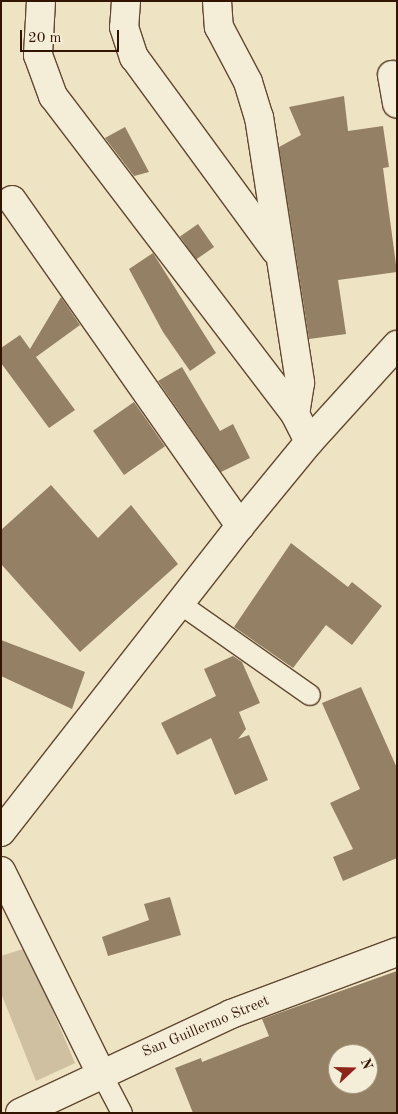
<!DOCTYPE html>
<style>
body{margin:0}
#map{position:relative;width:398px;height:1114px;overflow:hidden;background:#eee3c2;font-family:"Old Standard TT",serif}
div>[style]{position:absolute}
.green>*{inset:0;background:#cec0a1}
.building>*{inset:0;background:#948065;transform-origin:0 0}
.roads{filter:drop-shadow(1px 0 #614831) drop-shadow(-1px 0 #614831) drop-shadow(0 1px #614831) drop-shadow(0 -1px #614831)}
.lane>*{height:20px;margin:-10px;padding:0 10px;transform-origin:10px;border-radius:10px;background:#f4edd7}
.street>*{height:28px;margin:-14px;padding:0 14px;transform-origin:14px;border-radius:14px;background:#f4edd7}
.secondary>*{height:28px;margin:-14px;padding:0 14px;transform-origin:14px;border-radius:14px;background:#f4edd7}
span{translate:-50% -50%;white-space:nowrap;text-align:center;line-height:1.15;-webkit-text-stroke:4.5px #f4edd7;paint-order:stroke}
.street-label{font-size:15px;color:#321501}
.frame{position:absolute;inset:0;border:2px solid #321501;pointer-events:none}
.north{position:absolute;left:328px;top:1044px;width:50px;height:50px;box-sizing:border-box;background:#f4edd7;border:1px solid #a69781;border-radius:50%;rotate:69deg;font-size:14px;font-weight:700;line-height:20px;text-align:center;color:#321501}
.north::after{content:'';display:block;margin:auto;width:18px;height:22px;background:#8f2418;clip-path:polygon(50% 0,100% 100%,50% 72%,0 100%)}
.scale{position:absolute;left:20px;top:30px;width:99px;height:22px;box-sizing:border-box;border:2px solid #321501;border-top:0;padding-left:6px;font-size:15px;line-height:18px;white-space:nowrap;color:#321501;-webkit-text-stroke:4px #f4edd7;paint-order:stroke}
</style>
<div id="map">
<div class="green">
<i style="clip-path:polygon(26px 948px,75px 1063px,36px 1081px,1px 993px,1px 956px)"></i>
</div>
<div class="building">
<i style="clip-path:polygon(344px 96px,348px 131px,383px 126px,389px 167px,383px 168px,397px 272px,338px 280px,346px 334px,309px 339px,279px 147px,301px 135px,289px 107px)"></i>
<i style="clip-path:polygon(125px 127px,149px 172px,134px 176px,105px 138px)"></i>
<i style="left:198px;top:224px;width:28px;height:22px;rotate:55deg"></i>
<i style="clip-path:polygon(153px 253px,216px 353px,190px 371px,163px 332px,129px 269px)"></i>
<i style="clip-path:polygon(61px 297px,80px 325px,36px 357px,75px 410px,49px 428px,1px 363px,1px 348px,20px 335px,30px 349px)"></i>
<i style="clip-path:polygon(182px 367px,220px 431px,233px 424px,250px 458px,221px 472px,158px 381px)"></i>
<i style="left:134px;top:402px;width:54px;height:50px;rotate:55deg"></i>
<i style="clip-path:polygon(51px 485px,98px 538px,131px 505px,178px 564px,80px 652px,1px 564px,1px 530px)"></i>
<i style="clip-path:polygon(291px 543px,348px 587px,352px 582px,382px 606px,352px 645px,326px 625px,293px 668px,234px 627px)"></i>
<i style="clip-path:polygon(1px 640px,85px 672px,72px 709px,1px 676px)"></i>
<i style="clip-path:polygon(233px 656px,242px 662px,260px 703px,239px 712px,246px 729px,238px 739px,249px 735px,268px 780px,235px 795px,211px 738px,177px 755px,161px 723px,216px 696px,204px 669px)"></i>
<i style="clip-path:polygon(361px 687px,397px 768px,397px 858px,343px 881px,333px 857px,353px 849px,330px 803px,360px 789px,322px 703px)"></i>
<i style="clip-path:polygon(170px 897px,181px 935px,108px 956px,102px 937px,149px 920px,144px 904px)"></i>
<i style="clip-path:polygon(evenodd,397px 971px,397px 1113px,193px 1113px,175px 1068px,201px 1058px,202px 1062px,269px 1036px,262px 1019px,397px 971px,338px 1054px,368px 1054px,368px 1084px,338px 1084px,338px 1054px)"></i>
</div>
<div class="roads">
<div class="lane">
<i style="left:179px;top:603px;width:160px;rotate:35.1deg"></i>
<i style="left:101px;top:1073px;width:45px;rotate:62.3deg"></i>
</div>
<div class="street">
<i style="left:41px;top:1px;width:54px;rotate:93.2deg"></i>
<i style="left:38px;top:55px;width:44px;rotate:69.9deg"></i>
<i style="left:53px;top:96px;width:400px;rotate:52.7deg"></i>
<i style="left:295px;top:414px;width:31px;rotate:63deg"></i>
<i style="left:126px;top:1px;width:26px;rotate:94deg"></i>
<i style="left:124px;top:27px;width:32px;rotate:72deg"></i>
<i style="left:134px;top:57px;width:240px;rotate:53.8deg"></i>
<i style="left:217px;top:1px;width:26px;rotate:86deg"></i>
<i style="left:219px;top:27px;width:62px;rotate:62.2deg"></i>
<i style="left:248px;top:82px;width:37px;rotate:73deg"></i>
<i style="left:259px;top:117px;width:269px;rotate:81.2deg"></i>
<i style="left:300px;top:383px;width:31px;rotate:99deg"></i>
<i style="left:392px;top:75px;width:29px;rotate:80deg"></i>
<i style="left:12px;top:200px;width:398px;rotate:55deg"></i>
<i style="left:1px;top:832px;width:388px;rotate:-52deg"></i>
<i style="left:240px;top:526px;width:109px;rotate:-50.6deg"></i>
<i style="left:309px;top:442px;width:131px;rotate:-47.8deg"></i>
<i style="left:1px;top:871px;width:225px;rotate:63.7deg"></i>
</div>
<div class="secondary">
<i style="left:20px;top:1113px;width:233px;rotate:-25.1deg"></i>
<i style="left:231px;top:1014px;width:177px;rotate:-20.5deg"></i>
</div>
</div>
<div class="street-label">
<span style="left:206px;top:1027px;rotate:-23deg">San Guillermo Street</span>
</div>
<div class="frame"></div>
<div class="north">N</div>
<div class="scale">20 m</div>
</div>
